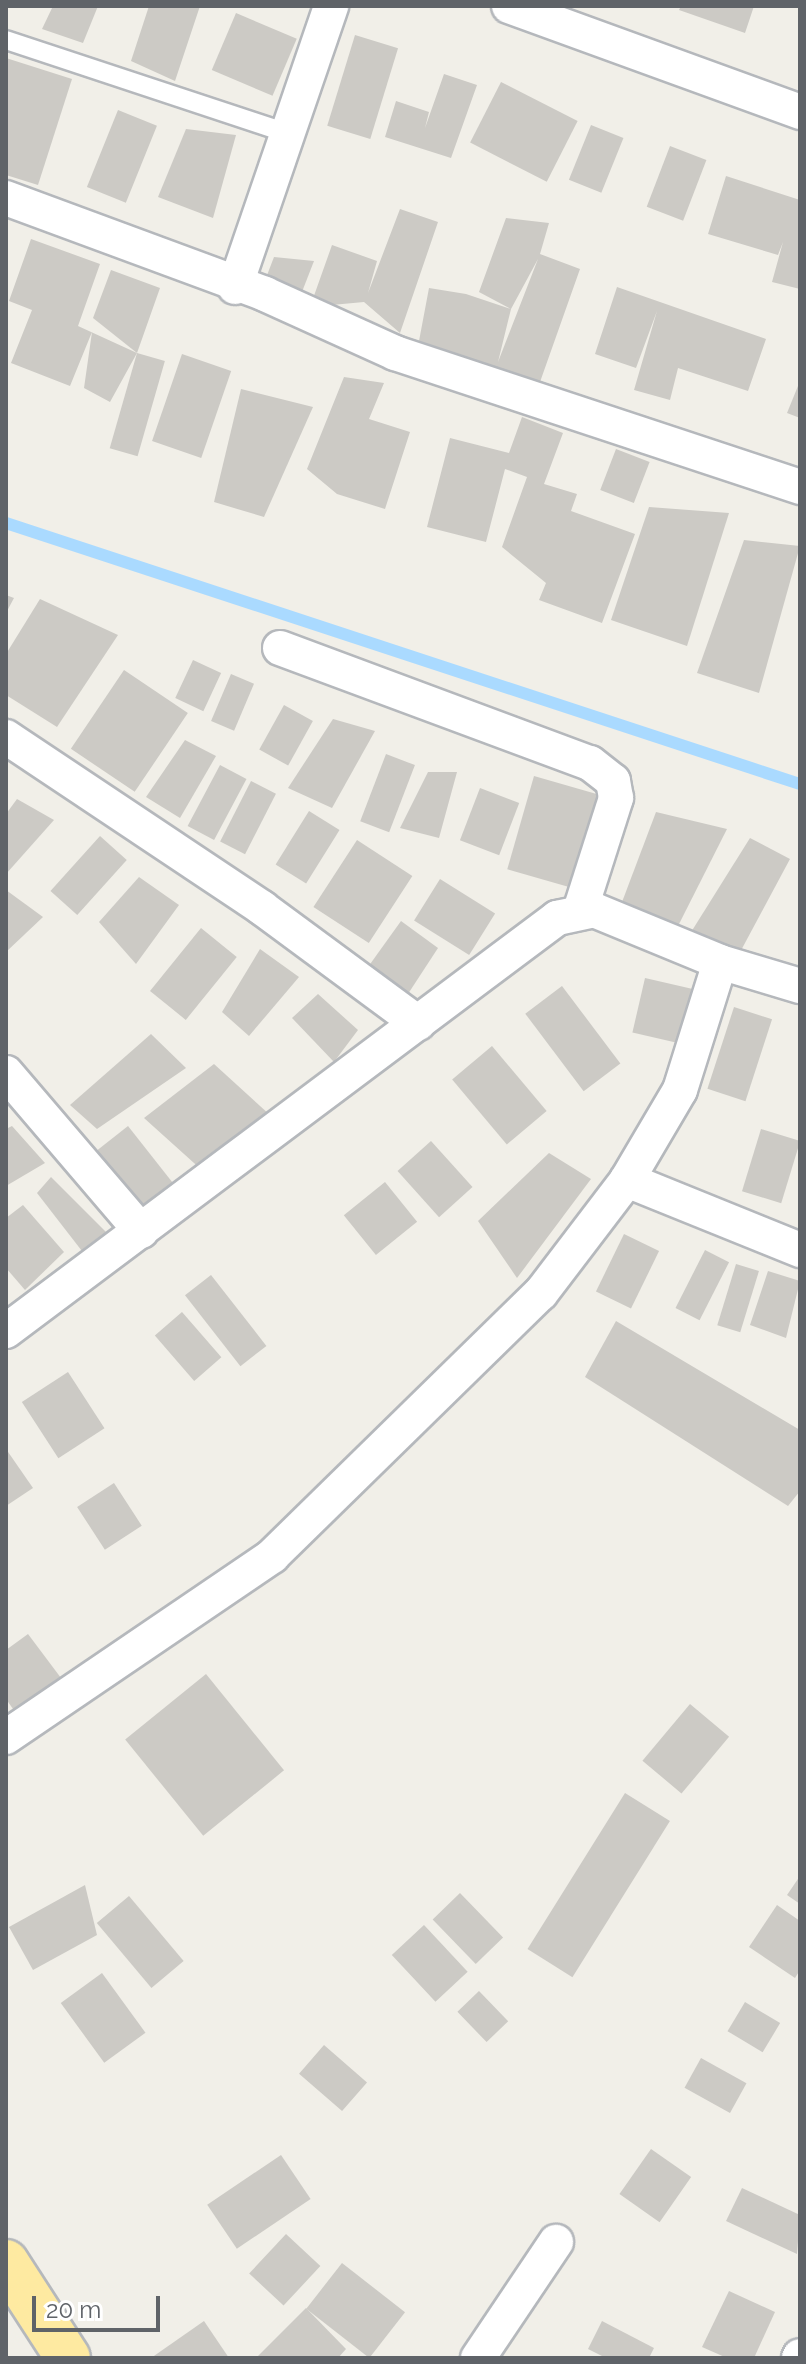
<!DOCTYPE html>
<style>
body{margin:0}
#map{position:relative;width:806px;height:2364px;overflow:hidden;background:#f1efe8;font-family:Raleway,sans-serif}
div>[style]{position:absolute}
.stream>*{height:12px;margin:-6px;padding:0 6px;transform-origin:6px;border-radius:6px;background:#aadaff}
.building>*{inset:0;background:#cccac5;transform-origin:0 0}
.roads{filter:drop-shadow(2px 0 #b5b8bc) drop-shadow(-2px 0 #b5b8bc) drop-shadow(0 2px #b5b8bc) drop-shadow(0 -2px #b5b8bc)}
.service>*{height:18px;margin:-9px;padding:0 9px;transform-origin:9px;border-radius:9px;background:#fff}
.minor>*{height:34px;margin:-17px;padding:0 17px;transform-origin:17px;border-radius:17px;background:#fff}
.trunk>*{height:44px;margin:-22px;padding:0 22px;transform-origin:22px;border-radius:22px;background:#feeaa1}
span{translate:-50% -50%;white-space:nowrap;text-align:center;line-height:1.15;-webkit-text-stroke:6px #fff;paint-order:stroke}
.frame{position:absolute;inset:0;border:8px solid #5f6368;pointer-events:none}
.scale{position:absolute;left:32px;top:2296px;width:128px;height:36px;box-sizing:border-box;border:4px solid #5f6368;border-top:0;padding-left:10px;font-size:24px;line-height:28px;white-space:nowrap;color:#5f6368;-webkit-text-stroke:6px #fff;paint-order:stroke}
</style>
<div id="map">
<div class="stream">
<i style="left:6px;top:523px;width:836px;rotate:18.2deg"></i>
</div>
<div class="building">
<i style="clip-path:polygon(53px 6px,98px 6px,83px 43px,42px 29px)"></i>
<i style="clip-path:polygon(149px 6px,200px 6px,175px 81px,131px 61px)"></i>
<i style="clip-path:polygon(681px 6px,754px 6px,745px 33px,679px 10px)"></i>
<i style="left:236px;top:13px;width:66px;height:62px;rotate:23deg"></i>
<i style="left:355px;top:35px;width:45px;height:95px;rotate:17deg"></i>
<i style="clip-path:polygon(6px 58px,72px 79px,38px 185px,6px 175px)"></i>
<i style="clip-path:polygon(444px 74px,477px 85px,451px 158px,385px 137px,396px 101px,429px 112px,425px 128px)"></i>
<i style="left:501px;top:82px;width:86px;height:68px;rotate:27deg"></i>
<i style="left:118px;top:110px;width:42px;height:83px;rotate:22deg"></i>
<i style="left:591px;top:125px;width:35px;height:59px;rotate:22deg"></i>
<i style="clip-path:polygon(186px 129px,236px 135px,213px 218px,158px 197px)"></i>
<i style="left:670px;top:146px;width:39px;height:65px;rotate:21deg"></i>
<i style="clip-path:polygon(726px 176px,800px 200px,800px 289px,772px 282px,783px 242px,778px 255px,708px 234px)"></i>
<i style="clip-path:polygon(400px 209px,438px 222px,400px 333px,364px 302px,310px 307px,332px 245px,377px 261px,368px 293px)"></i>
<i style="clip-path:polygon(506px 218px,549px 223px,540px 254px,580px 269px,540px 382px,419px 341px,429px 288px,466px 294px,511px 309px,498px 362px,538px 259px,511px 309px,479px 292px)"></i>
<i style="clip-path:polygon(31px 239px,100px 264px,78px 326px,137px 353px,110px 402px,84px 388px,92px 332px,70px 386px,11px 363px,32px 310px,9px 301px)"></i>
<i style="clip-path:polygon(274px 257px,314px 261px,300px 297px,264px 283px)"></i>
<i style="clip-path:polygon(111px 270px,160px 288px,137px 353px,93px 318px)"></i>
<i style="clip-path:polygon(617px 287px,766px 339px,748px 391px,678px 368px,670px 400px,634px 390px,657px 311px,636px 368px,595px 354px)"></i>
<i style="left:137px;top:353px;width:29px;height:99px;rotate:16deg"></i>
<i style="left:182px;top:354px;width:52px;height:92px;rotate:19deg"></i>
<i style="clip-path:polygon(344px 377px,384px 383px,369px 419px,410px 432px,385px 509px,337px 494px,307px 469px)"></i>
<i style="clip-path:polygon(800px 381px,800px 418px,787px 413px)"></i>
<i style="clip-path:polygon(241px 389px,313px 407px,264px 517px,214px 502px)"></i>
<i style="clip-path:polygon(522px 417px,563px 433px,544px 484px,577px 494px,571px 511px,635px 534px,602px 623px,539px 600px,546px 583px,502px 547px,527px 477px,505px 469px,486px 542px,427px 527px,450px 438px,509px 453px)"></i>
<i style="left:616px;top:449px;width:36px;height:44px;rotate:21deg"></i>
<i style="clip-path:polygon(649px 507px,729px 513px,687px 646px,611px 620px)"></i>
<i style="clip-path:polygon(744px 540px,800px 546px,759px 693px,697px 673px)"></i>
<i style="clip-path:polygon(6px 595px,14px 598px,6px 613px)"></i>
<i style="clip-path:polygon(40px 599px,118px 635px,57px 727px,6px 695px,6px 654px)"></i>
<i style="left:193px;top:660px;width:31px;height:42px;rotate:25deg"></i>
<i style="left:124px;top:670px;width:77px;height:95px;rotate:34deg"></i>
<i style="left:231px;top:674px;width:25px;height:51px;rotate:23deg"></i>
<i style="left:284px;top:705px;width:33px;height:51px;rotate:29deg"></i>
<i style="clip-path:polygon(333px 719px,375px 731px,332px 808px,288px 788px)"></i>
<i style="clip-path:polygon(185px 740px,216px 756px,180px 818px,146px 797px)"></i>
<i style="left:386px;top:754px;width:31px;height:72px;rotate:21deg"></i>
<i style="left:220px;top:765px;width:30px;height:69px;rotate:28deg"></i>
<i style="clip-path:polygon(428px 772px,457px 772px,439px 838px,400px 828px)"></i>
<i style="left:534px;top:776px;width:66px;height:97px;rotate:16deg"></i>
<i style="left:251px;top:781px;width:28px;height:68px;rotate:27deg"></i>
<i style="left:480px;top:788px;width:42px;height:56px;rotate:21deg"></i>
<i style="clip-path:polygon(17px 799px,54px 820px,6px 874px,6px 814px)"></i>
<i style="left:309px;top:811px;width:36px;height:63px;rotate:32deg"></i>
<i style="clip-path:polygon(656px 812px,727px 829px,677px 928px,619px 910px)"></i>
<i style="left:100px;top:836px;width:36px;height:74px;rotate:42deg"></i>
<i style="clip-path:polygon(750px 838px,790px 859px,738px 956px,688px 937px)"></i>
<i style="left:357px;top:840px;width:66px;height:80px;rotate:33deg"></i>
<i style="clip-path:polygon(139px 877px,179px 905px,136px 964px,99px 922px)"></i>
<i style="left:440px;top:879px;width:65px;height:49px;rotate:32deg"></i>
<i style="clip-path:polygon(6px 890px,43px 917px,6px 952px)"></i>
<i style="clip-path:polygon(401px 921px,438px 948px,406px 997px,363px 974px)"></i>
<i style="left:201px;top:928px;width:46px;height:81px;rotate:39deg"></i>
<i style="clip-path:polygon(260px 949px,299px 977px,249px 1036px,222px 1012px)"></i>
<i style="left:645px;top:978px;width:59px;height:56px;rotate:13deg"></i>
<i style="left:562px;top:986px;width:97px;height:46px;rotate:53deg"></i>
<i style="clip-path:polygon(318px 994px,358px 1030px,334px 1062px,292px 1018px)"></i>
<i style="left:734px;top:1007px;width:40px;height:86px;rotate:18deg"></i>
<i style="clip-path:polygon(151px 1034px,186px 1068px,97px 1129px,70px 1105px)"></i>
<i style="left:492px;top:1046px;width:85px;height:52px;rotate:50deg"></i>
<i style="clip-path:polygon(214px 1064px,270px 1115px,204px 1172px,144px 1118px)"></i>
<i style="clip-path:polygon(12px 1126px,45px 1163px,6px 1186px,6px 1129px)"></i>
<i style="clip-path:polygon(128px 1126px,180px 1192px,142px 1209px,95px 1152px)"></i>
<i style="left:761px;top:1129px;width:41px;height:65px;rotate:17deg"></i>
<i style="left:431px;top:1141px;width:62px;height:45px;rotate:48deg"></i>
<i style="clip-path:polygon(549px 1153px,591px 1179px,517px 1278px,478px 1221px)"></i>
<i style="clip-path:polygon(51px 1177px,114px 1240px,92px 1264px,37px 1193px)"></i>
<i style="left:385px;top:1182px;width:51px;height:53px;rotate:51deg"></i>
<i style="clip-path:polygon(23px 1205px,64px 1252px,25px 1290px,6px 1268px,6px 1218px)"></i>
<i style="left:624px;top:1234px;width:39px;height:64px;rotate:26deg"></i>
<i style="left:705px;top:1250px;width:27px;height:65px;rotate:27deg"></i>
<i style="left:736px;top:1264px;width:24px;height:64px;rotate:17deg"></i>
<i style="clip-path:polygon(768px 1271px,800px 1281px,786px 1338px,750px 1325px)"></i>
<i style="left:211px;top:1275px;width:90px;height:33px;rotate:52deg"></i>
<i style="left:182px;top:1312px;width:60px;height:36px;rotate:49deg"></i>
<i style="clip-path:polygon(616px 1321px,800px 1430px,800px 1491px,788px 1506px,585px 1377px)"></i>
<i style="left:68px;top:1372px;width:67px;height:55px;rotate:57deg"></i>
<i style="clip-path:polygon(6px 1449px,33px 1488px,6px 1506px)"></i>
<i style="left:114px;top:1483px;width:51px;height:44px;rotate:57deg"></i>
<i style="clip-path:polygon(28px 1634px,64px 1682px,18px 1716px,6px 1699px,6px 1650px)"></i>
<i style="left:206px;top:1674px;width:124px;height:104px;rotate:51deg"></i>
<i style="left:690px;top:1704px;width:51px;height:74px;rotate:40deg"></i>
<i style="left:625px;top:1793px;width:53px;height:184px;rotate:32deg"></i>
<i style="clip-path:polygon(800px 1876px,800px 1904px,787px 1895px)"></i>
<i style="clip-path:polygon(85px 1885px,97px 1935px,33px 1970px,9px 1927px)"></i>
<i style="left:460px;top:1893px;width:62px;height:38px;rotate:46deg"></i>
<i style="left:129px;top:1896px;width:85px;height:42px;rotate:50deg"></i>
<i style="clip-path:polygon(777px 1905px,800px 1921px,800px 1970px,795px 1978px,749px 1947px)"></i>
<i style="left:424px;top:1925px;width:64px;height:44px;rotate:47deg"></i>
<i style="left:102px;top:1973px;width:74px;height:51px;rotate:54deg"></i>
<i style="left:479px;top:1991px;width:42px;height:30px;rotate:46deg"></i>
<i style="left:745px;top:2002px;width:41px;height:34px;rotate:31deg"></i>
<i style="left:324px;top:2045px;width:57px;height:38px;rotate:41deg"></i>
<i style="left:701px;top:2058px;width:52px;height:34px;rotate:29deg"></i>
<i style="left:651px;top:2149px;width:49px;height:55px;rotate:35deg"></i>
<i style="left:281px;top:2155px;width:53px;height:89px;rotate:56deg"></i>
<i style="clip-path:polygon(742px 2188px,800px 2215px,797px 2254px,726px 2221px)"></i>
<i style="left:286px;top:2234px;width:47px;height:54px;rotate:43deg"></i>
<i style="left:342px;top:2263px;width:80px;height:58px;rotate:38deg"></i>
<i style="clip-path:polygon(729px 2291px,775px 2312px,754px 2358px,727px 2358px,702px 2347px)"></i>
<i style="clip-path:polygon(306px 2308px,346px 2349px,338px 2358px,256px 2358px)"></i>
<i style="clip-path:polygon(204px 2321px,229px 2358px,151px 2358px)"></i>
<i style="clip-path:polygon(602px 2321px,654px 2348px,649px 2358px,606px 2358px,588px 2349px)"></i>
</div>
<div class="roads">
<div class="service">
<i style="left:6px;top:40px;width:297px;rotate:18.3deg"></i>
</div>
<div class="minor">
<i style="left:509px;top:6px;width:310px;rotate:20deg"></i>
<i style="left:6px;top:198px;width:276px;rotate:20.3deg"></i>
<i style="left:265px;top:294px;width:143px;rotate:24.4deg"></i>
<i style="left:395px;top:353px;width:427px;rotate:18.3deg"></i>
<i style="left:235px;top:287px;width:297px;rotate:-71.1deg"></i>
<i style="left:280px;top:648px;width:331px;rotate:20.4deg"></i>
<i style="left:590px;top:763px;width:29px;rotate:38deg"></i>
<i style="left:613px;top:781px;width:17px;rotate:80deg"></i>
<i style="left:616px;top:798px;width:119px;rotate:107.7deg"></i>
<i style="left:6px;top:737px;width:308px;rotate:33.7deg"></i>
<i style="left:262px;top:908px;width:194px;rotate:36.4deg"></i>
<i style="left:6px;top:1073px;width:208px;rotate:49.5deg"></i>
<i style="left:627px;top:1180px;width:187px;rotate:22deg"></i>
<i style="left:6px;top:1331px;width:689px;rotate:-36.85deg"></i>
<i style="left:557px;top:918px;width:38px;rotate:-12deg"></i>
<i style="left:594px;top:910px;width:136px;rotate:22.4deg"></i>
<i style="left:720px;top:962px;width:84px;rotate:16.7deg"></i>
<i style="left:6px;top:1737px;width:322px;rotate:-34.2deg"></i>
<i style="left:272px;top:1556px;width:376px;rotate:-44.4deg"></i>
<i style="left:541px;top:1293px;width:142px;rotate:-52.7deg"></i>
<i style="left:627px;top:1180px;width:104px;rotate:-59.5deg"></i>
<i style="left:680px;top:1090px;width:134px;rotate:-72.6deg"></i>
<i style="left:478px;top:2358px;width:140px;rotate:-56.1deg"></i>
<i style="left:799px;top:2358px;width:2px;rotate:-63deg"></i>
</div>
<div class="trunk">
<i style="left:6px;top:2262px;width:114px;rotate:57.1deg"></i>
</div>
</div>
<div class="frame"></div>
<div class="scale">20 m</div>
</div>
